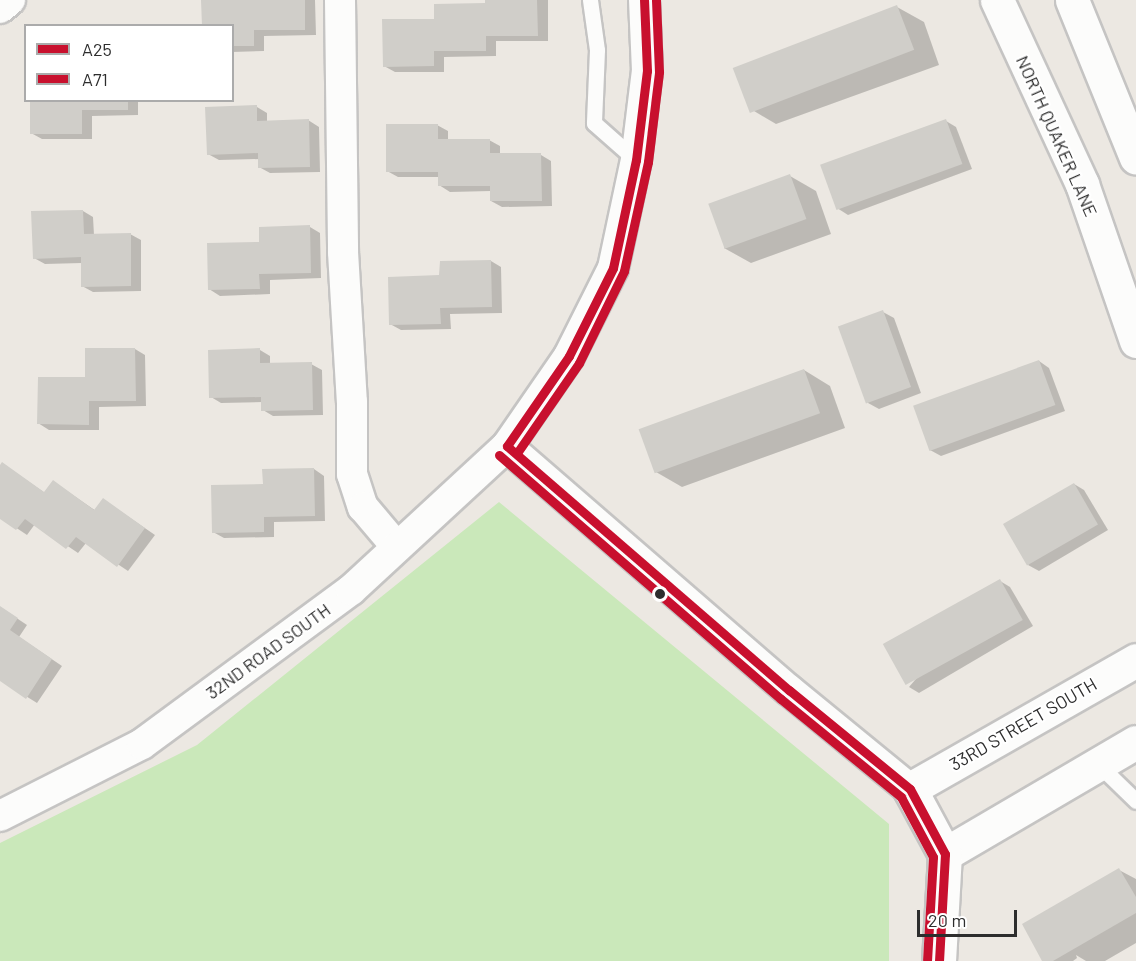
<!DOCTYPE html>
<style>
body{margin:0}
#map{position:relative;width:1136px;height:961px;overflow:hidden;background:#ece8e2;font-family:Barlow,sans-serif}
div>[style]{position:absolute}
.green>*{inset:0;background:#cae8ba}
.shadow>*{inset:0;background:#0003}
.building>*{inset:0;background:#d0cec9;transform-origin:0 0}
.roads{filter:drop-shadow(2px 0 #c5c4c3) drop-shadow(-2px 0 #c5c4c3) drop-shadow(0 2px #c5c4c3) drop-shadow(0 -2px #c5c4c3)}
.lane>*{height:15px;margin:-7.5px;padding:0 7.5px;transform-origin:7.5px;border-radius:7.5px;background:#fcfcfb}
.street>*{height:30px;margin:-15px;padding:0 15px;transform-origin:15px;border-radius:15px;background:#fcfcfb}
.secondary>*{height:33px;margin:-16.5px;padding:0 16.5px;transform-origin:16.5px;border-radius:16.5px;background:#fcfcfb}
.bus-1>*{height:9px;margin:-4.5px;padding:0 4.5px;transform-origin:4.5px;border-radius:4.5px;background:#c8102e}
.bus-2>*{height:9px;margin:-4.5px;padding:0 4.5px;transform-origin:4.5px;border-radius:4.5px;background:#c8102e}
.dots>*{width:16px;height:16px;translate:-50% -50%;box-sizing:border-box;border:3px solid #fff;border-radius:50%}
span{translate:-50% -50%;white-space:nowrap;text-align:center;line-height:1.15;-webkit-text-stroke:4.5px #fff;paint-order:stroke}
.street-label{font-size:18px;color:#2d2d2d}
.legend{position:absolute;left:24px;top:24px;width:210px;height:78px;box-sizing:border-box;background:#fff;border:2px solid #ababab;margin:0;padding:8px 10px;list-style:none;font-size:18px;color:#2d2d2d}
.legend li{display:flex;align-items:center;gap:12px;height:30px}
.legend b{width:30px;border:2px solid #ababab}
.scale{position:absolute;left:917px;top:910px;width:100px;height:27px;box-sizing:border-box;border:3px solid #2d2d2d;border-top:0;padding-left:8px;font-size:18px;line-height:21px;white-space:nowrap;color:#2d2d2d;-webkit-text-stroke:4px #fff;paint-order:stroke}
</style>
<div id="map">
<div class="green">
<i style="clip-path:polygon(499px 502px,889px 824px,889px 961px,0 961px,0 843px,197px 745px)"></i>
</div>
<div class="shadow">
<i style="clip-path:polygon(222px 0,315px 0,316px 35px,264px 36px,264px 51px,232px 52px,232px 26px)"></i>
<i style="clip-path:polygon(487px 0,548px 0,548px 41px,496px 41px,496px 56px,444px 57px,444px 72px,395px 72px,384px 66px,436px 20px,487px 5px)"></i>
<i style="clip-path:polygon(897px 7px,924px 22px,939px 65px,776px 124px,749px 108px)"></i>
<i style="clip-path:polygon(32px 100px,138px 100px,138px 115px,92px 116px,92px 139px,42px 139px,31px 133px)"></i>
<i style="clip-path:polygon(257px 107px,267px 113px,267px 122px,308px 120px,319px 127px,320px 172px,270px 173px,259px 167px,260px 159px,219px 160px,208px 154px)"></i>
<i style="clip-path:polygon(946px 121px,956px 127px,972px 169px,848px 215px,837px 208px)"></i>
<i style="clip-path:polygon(437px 125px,448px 131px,448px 140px,489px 140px,500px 146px,500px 155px,541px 155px,551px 161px,552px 206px,502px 207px,491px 201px,491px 191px,450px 192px,439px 185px,440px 177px,398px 177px,387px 171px)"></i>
<i style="clip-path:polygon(790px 176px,816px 191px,831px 234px,751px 263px,724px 248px)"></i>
<i style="clip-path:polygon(83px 211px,93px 217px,94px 235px,130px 234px,141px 240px,141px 291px,93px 292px,82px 286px,82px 263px,45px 264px,34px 258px)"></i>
<i style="clip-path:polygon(310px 227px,320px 233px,321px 278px,270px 280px,270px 294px,220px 296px,209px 289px,260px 243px)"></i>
<i style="clip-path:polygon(491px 261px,501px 267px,502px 313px,450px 314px,451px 329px,401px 330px,390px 324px,441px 277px)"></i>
<i style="clip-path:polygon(883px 312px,894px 318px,921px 393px,879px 409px,868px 403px)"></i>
<i style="clip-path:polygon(135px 349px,145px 355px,146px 406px,99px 407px,99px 430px,49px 430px,38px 423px,87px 379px)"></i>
<i style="clip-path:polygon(260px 350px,270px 356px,270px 365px,311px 364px,322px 370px,323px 415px,273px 416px,263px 410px,263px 402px,221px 403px,211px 397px)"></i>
<i style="clip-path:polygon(1039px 361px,1049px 368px,1065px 411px,941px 456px,930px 450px)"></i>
<i style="clip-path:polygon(804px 370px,830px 386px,845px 428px,682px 487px,656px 472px)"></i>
<i style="clip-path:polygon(3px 464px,45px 493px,54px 482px,96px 511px,104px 500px,155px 535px,128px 571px,86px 543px,78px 553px,35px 524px,27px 535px,0 517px,0 467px)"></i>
<i style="clip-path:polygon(314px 469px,324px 476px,325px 521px,274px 522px,274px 537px,224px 538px,213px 532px,265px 486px)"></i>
<i style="clip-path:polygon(1074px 484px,1084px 490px,1108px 530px,1039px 571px,1028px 565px)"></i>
<i style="clip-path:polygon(1000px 581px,1010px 587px,1033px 626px,919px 693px,909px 687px)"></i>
<i style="clip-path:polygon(0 607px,27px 625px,19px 637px,62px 666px,37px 703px,0 680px)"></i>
<i style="clip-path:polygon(1119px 870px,1136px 879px,1136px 943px,1105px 961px,1086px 961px,1076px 955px,1077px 958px,1073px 961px,1044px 961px)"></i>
</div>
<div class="building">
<i style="clip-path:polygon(201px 0,305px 0,305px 30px,254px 30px,254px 46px,232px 46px,232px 26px,202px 26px)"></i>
<i style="clip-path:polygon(485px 0,537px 0,538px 36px,486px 36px,486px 51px,434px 51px,434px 66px,383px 67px,382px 19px,434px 19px,434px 4px,485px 3px)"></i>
<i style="left:897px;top:5px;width:48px;height:176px;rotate:69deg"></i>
<i style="clip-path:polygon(30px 100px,128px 100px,128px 110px,82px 110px,82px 134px,30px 134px)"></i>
<i style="clip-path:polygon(257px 105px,257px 121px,309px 119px,310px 167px,258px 168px,258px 153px,207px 155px,205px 107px)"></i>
<i style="left:946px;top:119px;width:48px;height:134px;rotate:70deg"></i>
<i style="clip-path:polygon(386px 124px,438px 124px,438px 139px,490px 139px,490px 153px,541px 153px,542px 201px,490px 201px,490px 186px,438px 186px,438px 172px,386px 172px)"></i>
<i style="left:790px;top:174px;width:48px;height:87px;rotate:70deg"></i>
<i style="clip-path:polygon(83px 210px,84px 234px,131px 233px,131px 286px,81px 287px,81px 257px,33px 259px,31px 211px)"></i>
<i style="clip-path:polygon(310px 225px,311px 273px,259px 274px,260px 289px,208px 290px,207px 243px,259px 242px,259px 227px)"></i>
<i style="clip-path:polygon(491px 260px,492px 307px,440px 308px,441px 324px,389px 325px,388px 277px,439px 275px,440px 261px)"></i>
<i style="left:883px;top:310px;width:82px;height:48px;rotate:70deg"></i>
<i style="clip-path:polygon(85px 348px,135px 348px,136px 401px,89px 401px,89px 425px,37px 424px,38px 377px,85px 377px)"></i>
<i style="clip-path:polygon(260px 348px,260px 363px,312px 362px,313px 410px,261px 411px,261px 397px,209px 398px,208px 350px)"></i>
<i style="left:1039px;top:360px;width:48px;height:134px;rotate:70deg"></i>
<i style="left:804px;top:369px;width:47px;height:176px;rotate:70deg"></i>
<i style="clip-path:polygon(2px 462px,44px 492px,53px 480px,94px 510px,103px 498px,145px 528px,117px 567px,76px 537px,66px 549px,25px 519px,16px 530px,0 519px,0 465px)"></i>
<i style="clip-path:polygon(314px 468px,315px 516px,264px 517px,264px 532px,212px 533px,211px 485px,263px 484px,262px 469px)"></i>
<i style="left:1074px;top:483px;width:48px;height:82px;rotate:60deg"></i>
<i style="left:1000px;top:579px;width:47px;height:134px;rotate:61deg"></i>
<i style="clip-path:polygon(0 606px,18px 618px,10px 630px,52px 659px,26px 699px,0 681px)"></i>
<i style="clip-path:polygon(1119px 868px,1136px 897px,1136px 913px,1053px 961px,1042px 961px,1022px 924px)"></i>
</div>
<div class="roads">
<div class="lane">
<i style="left:590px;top:0;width:50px;rotate:82deg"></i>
<i style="left:597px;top:50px;width:73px;rotate:92.4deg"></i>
<i style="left:594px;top:123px;width:56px;rotate:41.4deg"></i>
<i style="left:1098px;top:764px;width:53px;rotate:44.2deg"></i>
</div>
<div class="street">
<i style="left:340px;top:0;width:252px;rotate:89.3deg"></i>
<i style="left:343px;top:252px;width:150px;rotate:86.6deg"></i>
<i style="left:352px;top:402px;width:72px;rotate:90deg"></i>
<i style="left:352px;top:474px;width:35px;rotate:72deg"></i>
<i style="left:363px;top:507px;width:51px;rotate:49.8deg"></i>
<i style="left:0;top:8px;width:13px;rotate:-39deg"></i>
<i style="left:507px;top:446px;width:373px;rotate:40.9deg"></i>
<i style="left:789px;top:690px;width:156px;rotate:39.3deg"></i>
<i style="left:0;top:816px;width:159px;rotate:-26.9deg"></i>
<i style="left:142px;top:744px;width:260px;rotate:-36.4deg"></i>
<i style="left:351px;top:590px;width:212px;rotate:-42.7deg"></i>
<i style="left:507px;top:446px;width:109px;rotate:-55.4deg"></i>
<i style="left:569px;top:356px;width:98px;rotate:-63.4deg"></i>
<i style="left:613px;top:268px;width:110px;rotate:-78deg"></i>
<i style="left:636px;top:160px;width:90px;rotate:-83deg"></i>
<i style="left:647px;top:71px;width:71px;rotate:-92.4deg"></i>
</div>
<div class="secondary">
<i style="left:997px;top:0;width:203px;rotate:65.2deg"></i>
<i style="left:1082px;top:184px;width:166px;rotate:71deg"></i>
<i style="left:1072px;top:0;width:170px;rotate:67.9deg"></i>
<i style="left:945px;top:854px;width:221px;rotate:-30.4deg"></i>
<i style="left:939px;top:961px;width:107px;rotate:-86.8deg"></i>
<i style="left:945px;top:854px;width:74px;rotate:-118.3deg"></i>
<i style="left:910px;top:789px;width:260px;rotate:-29.7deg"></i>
</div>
</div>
<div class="bus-1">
<i style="left:507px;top:446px;width:373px;rotate:40.9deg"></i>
<i style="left:789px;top:690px;width:156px;rotate:39.3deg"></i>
<i style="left:910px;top:789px;width:74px;rotate:61.7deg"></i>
<i style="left:945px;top:854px;width:107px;rotate:93.2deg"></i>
<i style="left:507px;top:446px;width:109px;rotate:-55.4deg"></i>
<i style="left:569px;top:356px;width:98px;rotate:-63.4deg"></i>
<i style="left:613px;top:268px;width:110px;rotate:-78deg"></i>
<i style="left:636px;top:160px;width:90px;rotate:-83deg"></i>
<i style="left:647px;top:71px;width:71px;rotate:-92.4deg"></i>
</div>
<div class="bus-2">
<i style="left:517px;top:453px;width:109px;rotate:-55.4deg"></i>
<i style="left:579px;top:363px;width:102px;rotate:-63.9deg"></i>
<i style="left:624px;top:271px;width:112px;rotate:-77.6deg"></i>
<i style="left:648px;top:162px;width:91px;rotate:-83deg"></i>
<i style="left:659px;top:72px;width:72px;rotate:-92.4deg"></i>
<i style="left:499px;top:455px;width:373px;rotate:40.9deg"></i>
<i style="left:781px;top:699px;width:155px;rotate:39.2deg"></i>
<i style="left:901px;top:797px;width:68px;rotate:61.9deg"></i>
<i style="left:933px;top:857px;width:103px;rotate:93.3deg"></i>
</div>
<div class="dots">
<i style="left:660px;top:594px;background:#2d2d2d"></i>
</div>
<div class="street-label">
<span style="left:1057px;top:136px;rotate:66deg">NORTH QUAKER LANE</span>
<span style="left:268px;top:651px;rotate:-36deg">32ND ROAD SOUTH</span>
<span style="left:1023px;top:724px;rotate:-30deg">33RD STREET SOUTH</span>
</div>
<ul class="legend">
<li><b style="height:8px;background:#c8102e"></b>A25</li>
<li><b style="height:8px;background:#c8102e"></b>A71</li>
</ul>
<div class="scale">20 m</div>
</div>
